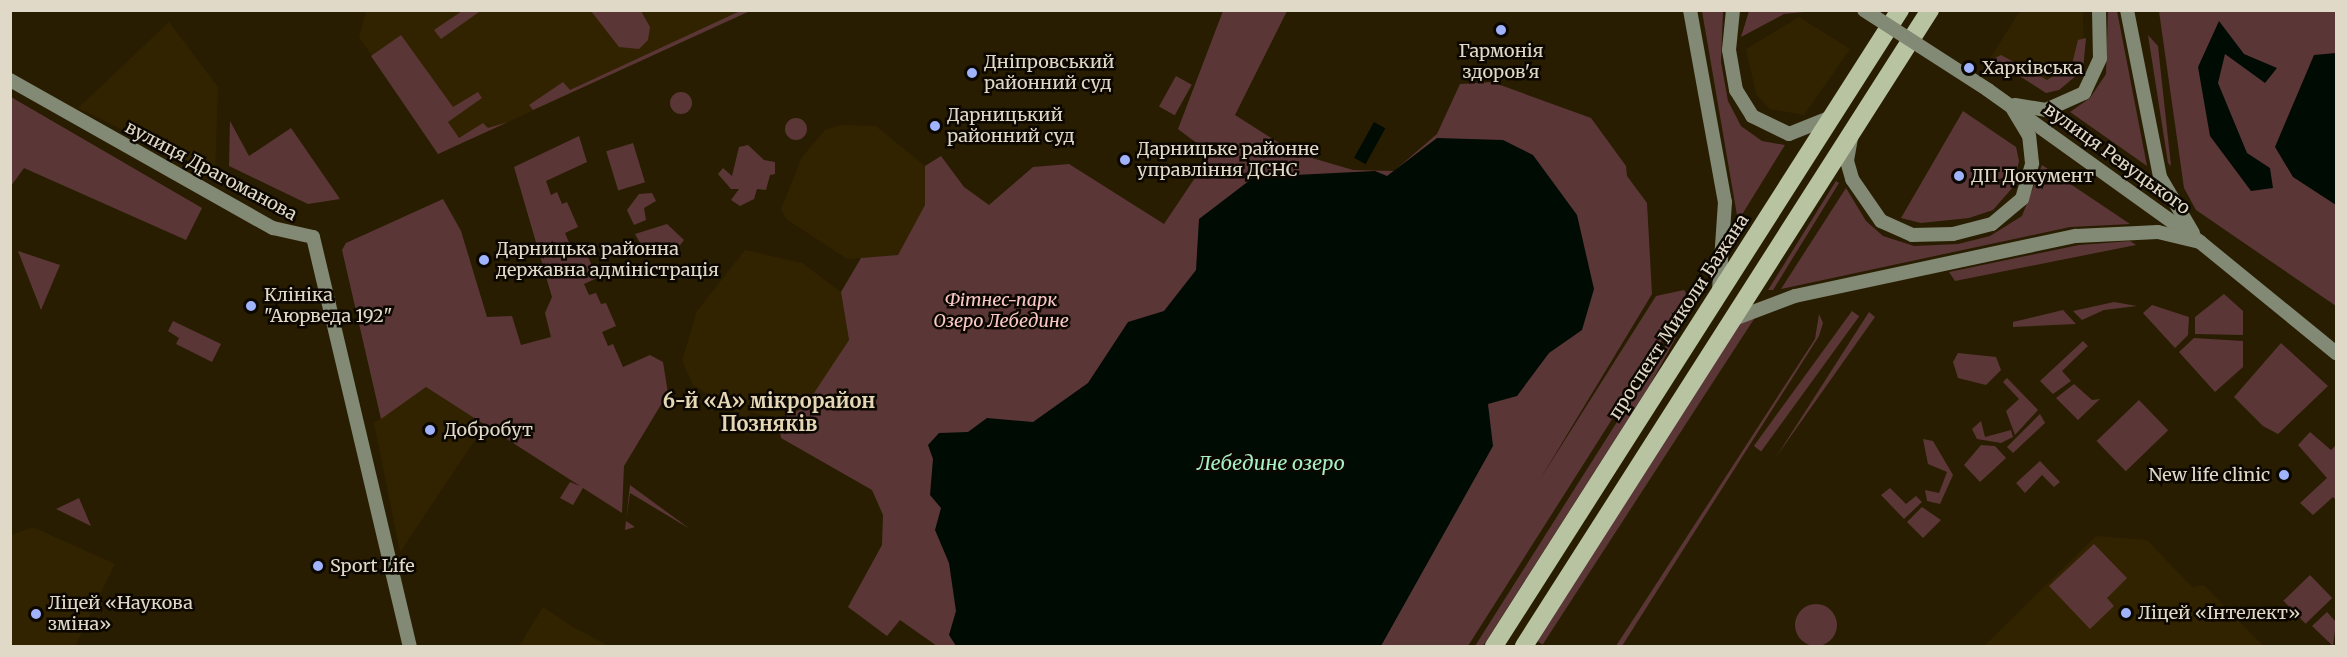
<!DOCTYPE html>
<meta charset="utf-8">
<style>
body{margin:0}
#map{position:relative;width:2347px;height:657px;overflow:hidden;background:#281d01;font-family:Merriweather,serif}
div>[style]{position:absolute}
.built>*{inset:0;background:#312300}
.green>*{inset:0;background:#5b3637;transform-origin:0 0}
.round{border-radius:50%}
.water>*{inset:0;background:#000b03;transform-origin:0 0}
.secondary>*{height:14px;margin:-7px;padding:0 7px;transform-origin:7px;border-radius:7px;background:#828974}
.highway>*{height:18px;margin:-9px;padding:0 9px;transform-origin:9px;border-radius:9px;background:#b8c3a2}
.secondary-bridge>*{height:14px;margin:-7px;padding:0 7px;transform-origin:7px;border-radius:7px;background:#828974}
.dots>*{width:16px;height:16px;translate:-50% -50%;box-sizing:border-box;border:3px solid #0c0801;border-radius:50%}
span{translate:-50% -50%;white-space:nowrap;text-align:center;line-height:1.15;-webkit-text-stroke:5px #0c0801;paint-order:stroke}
.poi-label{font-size:18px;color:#e0d9c8}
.left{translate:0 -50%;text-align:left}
.right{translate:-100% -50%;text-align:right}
.street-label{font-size:18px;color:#e0d9c8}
.park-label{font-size:18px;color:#fac8c8;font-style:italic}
.neighbourhood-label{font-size:20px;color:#e5d7b6;font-weight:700}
.water-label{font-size:20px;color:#a7f0c4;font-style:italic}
.frame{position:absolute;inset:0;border:12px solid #e0d9c8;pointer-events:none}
</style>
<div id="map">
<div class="built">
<i style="clip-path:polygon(366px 11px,750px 11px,438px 154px,359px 37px)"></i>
<i style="clip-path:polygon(2020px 11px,2083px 11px,2084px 53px,2046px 93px,1990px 58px)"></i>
<i style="clip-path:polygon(1799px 17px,1850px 49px,1804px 115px,1770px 109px,1756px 94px,1746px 49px)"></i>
<i style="clip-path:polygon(169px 22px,218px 87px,215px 175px,78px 108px)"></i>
<i style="clip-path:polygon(840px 125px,876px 126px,925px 166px,925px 205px,898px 256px,847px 259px,786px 219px,781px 209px,802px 157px,825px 130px)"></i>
<i style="clip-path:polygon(745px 250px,802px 263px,841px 292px,849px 340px,804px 408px,779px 419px,751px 412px,746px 419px,693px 385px,682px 360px,697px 311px)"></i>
<i style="clip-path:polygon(426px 387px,485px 425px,400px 552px,374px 423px)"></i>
<i style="clip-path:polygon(33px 527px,115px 564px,75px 646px,11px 646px,11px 535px)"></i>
<i style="clip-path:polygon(2096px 536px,2147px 540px,2192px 587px,2204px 585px,2263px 646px,1984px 646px)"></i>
<i style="clip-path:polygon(543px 607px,573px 627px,609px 646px,519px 646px)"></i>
</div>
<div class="green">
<i style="clip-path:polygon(462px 11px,479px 12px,441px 39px,434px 30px)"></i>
<i style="clip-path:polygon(591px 11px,641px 11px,650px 27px,648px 40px,639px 49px,619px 47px)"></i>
<i style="clip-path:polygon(740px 11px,750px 11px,533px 110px,529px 105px,563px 82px,570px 90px)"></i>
<i style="clip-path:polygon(1223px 11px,1287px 11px,1235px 115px,1295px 153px,1353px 170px,1394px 171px,1437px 134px,1460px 84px,1492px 82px,1591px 118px,1626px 166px,1627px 176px,1647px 203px,1652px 294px,1539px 481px,1656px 296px,1684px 290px,1689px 298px,1468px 646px,937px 646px,900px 620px,887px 636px,848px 607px,882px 545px,883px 515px,872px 490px,781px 438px,778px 419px,804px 408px,849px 340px,841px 292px,861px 258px,898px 255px,925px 205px,925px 166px,941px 156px,964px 187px,989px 205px,1033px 167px,1069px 164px,1164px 224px,1211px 154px,1178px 129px)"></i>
<i style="clip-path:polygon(1702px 11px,1723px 11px,1721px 62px,1728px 101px,1741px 126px,1762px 141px,1785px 145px,1738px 221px)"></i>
<i style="clip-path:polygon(1749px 11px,1802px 10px,1804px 12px,1784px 14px,1741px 37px)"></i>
<i style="clip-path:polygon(2108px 11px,2117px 11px,2147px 166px,2070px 112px,2090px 98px,2106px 74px)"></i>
<i style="clip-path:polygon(2159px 11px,2336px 11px,2336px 306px,2196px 210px,2184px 188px)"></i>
<i style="clip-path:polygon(401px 35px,453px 107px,478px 92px,482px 98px,448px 122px,459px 138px,483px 123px,488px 128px,508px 122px,438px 154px,371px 56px)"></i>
<i style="clip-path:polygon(2148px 35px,2158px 46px,2171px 166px,2168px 163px)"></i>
<i style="clip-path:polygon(2086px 38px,2083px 70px,2059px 90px,2046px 93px,1993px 59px,2001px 55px,2047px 80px,2072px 64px,2078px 40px)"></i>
<i style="left:1176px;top:76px;width:18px;height:35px;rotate:29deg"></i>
<i class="round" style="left:670px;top:92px;width:22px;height:22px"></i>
<i style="clip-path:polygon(11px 97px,202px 208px,186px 240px,24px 168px,11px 186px)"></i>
<i style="clip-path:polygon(1963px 111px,2016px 147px,2019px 161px,2013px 187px,1993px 210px,1969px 218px,1921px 223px,1901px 218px)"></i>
<i class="round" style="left:785px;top:118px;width:22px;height:22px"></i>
<i style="clip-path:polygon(230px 121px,249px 156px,291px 128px,340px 199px,308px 204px,229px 166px)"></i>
<i style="clip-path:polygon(579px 136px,587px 162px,546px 181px,551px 195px,557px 192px,562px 204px,567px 202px,578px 227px,565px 233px,570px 245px,576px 242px,581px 254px,586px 252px,597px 278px,584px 284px,589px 295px,596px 293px,601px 304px,606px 303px,616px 326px,602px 332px,608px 346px,613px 344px,623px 367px,650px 355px,663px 362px,668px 393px,624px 466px,622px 513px,583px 488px,573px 505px,560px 498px,570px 482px,580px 486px,426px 387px,381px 419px,342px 250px,346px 243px,443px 199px,461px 231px,487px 317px,512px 316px,521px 345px,551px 337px,545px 313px,552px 297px,514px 167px)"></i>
<i style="left:633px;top:143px;width:41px;height:28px;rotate:73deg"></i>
<i style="clip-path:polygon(748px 145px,764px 160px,775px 162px,775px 174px,770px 175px,766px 190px,757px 189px,754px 199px,740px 206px,731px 200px,739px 189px,731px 189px,718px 174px,723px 168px,732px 176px,739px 147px)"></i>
<i style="clip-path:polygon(2042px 165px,2130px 224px,2070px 227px,1781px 289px,1846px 188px,1866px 221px,1883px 236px,1914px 246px,1958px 244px,1990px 236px,2022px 216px)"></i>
<i style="clip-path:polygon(1836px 181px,1839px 183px,1773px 290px,1768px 290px)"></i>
<i style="clip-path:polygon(652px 193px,656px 201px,644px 208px,646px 220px,634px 225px,627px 210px,639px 194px)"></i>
<i style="clip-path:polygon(667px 224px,684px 240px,674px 253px,643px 248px,635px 234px)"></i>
<i style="clip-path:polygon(2130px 241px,2136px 245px,1955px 281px,1949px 272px,2079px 245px)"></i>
<i style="clip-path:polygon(18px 251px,60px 265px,41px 310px)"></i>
<i style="clip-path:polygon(1712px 272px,1651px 383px,1483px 646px,1475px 646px)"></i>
<i style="clip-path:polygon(2224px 294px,2243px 311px,2243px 335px,2195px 334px,2195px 317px)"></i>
<i style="clip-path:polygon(2114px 302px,2137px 306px,2104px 310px,2082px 320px,2073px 311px)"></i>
<i style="clip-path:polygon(2152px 305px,2189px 317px,2188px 335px,2175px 348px,2143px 313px)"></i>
<i style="clip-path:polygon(2063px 310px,2076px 324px,2013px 327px,2013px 322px)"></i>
<i style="left:1852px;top:311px;width:9px;height:167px;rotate:36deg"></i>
<i style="clip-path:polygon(1869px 312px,1875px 317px,1776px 457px)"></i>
<i style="clip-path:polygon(1819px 314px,1823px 323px,1819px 336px,1622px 646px,1616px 646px,1815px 339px)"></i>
<i style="left:1754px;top:319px;width:388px;height:14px;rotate:123deg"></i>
<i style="clip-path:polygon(173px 321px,221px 344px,212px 362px,176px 344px,179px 338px,168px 331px)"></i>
<i style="clip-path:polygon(2194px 338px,2243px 341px,2243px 367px,2215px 392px,2179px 352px)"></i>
<i style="clip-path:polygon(2083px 341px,2088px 346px,2062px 371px,2071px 381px,2053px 394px,2040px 381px)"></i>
<i style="clip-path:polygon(2281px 343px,2328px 386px,2278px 434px,2263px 426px,2234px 397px)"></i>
<i style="clip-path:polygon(1958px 353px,1996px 357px,2001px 370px,1986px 385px,1958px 378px,1953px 362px)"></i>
<i style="clip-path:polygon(2007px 378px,2038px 410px,2015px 435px,2006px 411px,2019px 399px,2003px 382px)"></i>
<i style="clip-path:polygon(2074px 384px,2092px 400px,2100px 399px,2078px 420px,2056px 398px)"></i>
<i style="left:2139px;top:400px;width:42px;height:59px;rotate:46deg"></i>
<i style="clip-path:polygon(2040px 414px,2045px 423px,2013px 453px,2007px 447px)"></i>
<i style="clip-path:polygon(1981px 421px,1985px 437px,2011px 430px,2013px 437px,2001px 443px,1977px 439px,1972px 429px)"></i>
<i style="clip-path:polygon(2310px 432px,2331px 450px,2336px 445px,2336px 500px,2333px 497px,2313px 515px,2300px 503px,2327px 478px,2298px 445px)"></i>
<i style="clip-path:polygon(1923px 439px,1933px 441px,1953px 475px,1940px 504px,1927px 501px,1925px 490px,1939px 493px,1947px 472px,1928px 464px)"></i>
<i style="clip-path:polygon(1981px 445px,1995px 446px,2006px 458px,1980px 482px,1964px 465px)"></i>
<i style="clip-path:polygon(2040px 461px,2060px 482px,2054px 487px,2042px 475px,2025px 493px,2016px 483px)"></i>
<i style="clip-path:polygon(630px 485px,690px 529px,630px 493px,626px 521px,635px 527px,625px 530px)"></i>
<i style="clip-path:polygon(1890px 488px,1906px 504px,1916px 496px,1922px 502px,1904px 519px,1881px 495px)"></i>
<i style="clip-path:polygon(79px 498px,91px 526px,56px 509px)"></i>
<i style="clip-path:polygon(1922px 507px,1941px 520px,1923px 538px,1907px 522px)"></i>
<i style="clip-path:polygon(2094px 544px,2127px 578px,2107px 598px,2114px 606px,2090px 629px,2049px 586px)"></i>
<i style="left:2310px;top:575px;width:32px;height:37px;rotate:46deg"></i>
<i class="round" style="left:1795px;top:604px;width:42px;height:42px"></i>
<i style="clip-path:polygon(2327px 612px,2336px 622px,2333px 646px,2312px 626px)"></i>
</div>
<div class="water">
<i style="clip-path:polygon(2219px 21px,2244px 54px,2277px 68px,2265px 83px,2225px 54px,2218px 83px,2247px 153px,2270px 168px,2273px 188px,2251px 191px,2210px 136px,2198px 67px)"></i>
<i style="clip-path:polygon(2336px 53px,2336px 205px,2293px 177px,2275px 147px,2314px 55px)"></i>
<i style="left:1374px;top:122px;width:13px;height:41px;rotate:29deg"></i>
<i style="clip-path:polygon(1437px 138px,1503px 140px,1533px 155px,1577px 215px,1594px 289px,1582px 330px,1549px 353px,1517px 396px,1488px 404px,1493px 446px,1381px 646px,956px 646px,949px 635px,956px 611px,949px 563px,935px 530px,941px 508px,930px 495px,933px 459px,928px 445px,939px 433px,968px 432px,987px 418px,1033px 422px,1088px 383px,1128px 322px,1164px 311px,1196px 270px,1199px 219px,1254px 177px,1375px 171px,1387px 176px)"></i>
</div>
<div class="secondary">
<i style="left:1690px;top:10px;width:195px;rotate:79.7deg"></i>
<i style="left:1725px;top:202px;width:88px;rotate:93.9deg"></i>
<i style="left:1733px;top:10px;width:40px;rotate:95.7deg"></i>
<i style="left:1729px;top:50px;width:41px;rotate:80.1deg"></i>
<i style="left:1736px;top:90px;width:31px;rotate:58deg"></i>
<i style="left:1752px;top:116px;width:41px;rotate:25.9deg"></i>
<i style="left:1789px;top:134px;width:43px;rotate:-21.8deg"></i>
<i style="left:2127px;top:10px;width:170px;rotate:78.8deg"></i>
<i style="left:2160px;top:177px;width:65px;rotate:59.5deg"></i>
<i style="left:10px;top:80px;width:302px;rotate:29.4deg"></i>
<i style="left:273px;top:228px;width:41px;rotate:12.7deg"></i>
<i style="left:313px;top:237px;width:420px;rotate:76.7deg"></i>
<i style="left:1988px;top:90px;width:261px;rotate:35.6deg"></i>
<i style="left:2200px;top:242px;width:176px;rotate:39.2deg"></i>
<i style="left:2015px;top:105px;width:31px;rotate:9deg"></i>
<i style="left:2046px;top:110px;width:42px;rotate:-24.1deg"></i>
<i style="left:2084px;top:93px;width:38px;rotate:-65deg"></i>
<i style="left:2100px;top:58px;width:48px;rotate:-91.2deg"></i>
<i style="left:1851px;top:138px;width:23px;rotate:100deg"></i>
<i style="left:1847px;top:161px;width:19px;rotate:74deg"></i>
<i style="left:1852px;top:179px;width:51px;rotate:55.4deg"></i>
<i style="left:1881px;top:221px;width:34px;rotate:24deg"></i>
<i style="left:1912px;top:235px;width:41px;rotate:-1.4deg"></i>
<i style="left:1953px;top:234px;width:40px;rotate:-14.4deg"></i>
<i style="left:1992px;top:224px;width:39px;rotate:-40deg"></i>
<i style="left:2022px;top:199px;width:37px;rotate:-74deg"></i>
<i style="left:2032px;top:163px;width:27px;rotate:-96deg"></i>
<i style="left:2029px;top:136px;width:33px;rotate:-121deg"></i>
<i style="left:1734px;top:319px;width:65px;rotate:-20.7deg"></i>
<i style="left:1795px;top:296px;width:287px;rotate:-12.1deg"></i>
<i style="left:2076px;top:236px;width:82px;rotate:-2.8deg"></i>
<i style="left:2158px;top:232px;width:43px;rotate:13.4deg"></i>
</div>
<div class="highway">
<i style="left:1494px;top:646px;width:755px;rotate:-57.45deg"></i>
<i style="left:1524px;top:646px;width:755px;rotate:-57.45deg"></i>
</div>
<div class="secondary-bridge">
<i style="left:1864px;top:10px;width:148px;rotate:32.8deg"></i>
</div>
<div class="dots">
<i style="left:1501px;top:30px;background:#a0b3fd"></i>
<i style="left:1969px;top:68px;background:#a0b3fd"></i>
<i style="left:972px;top:73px;background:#a0b3fd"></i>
<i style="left:935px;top:126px;background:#a0b3fd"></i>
<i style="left:1125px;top:160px;background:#a0b3fd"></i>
<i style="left:1959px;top:176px;background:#a0b3fd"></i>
<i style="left:484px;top:260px;background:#a0b3fd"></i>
<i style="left:251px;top:306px;background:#a0b3fd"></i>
<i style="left:430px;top:430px;background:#a0b3fd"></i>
<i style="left:2284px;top:475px;background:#a0b3fd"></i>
<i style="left:318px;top:566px;background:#a0b3fd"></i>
<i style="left:2126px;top:613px;background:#a0b3fd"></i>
<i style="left:36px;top:614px;background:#a0b3fd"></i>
</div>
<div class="poi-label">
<span style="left:1501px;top:62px">Гармонія<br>здоров'я</span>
<span class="left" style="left:984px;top:73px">Дніпровський<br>районний суд</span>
<span class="left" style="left:1982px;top:68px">Харківська</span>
<span class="left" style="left:947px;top:126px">Дарницький<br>районний суд</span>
<span class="left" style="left:1137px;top:160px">Дарницьке районне<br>управління ДСНС</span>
<span class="left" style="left:1971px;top:176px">ДП Документ</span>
<span class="left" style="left:496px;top:260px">Дарницька районна<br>державна адміністрація</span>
<span class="left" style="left:264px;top:306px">Клініка<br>"Аюрведа 192"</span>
<span class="left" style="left:444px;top:430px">Добробут</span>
<span class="right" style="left:2270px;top:475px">New life clinic</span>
<span class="left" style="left:330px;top:566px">Sport Life</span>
<span class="left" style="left:48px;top:614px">Ліцей «Наукова<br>зміна»</span>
<span class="left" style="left:2138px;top:613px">Ліцей «Інтелект»</span>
</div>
<div class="street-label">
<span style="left:2117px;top:159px;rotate:36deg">вулиця Ревуцького</span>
<span style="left:211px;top:171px;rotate:28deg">вулиця Драгоманова</span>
<span style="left:1679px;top:317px;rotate:-57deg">проспект Миколи Бажана</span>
</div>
<div class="park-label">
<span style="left:1001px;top:311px">Фітнес-парк<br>Озеро Лебедине</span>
</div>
<div class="neighbourhood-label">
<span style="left:769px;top:412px">6-й «А» мікрорайон<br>Позняків</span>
</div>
<div class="water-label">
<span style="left:1271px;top:462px">Лебедине озеро</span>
</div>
<div class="frame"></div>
</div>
